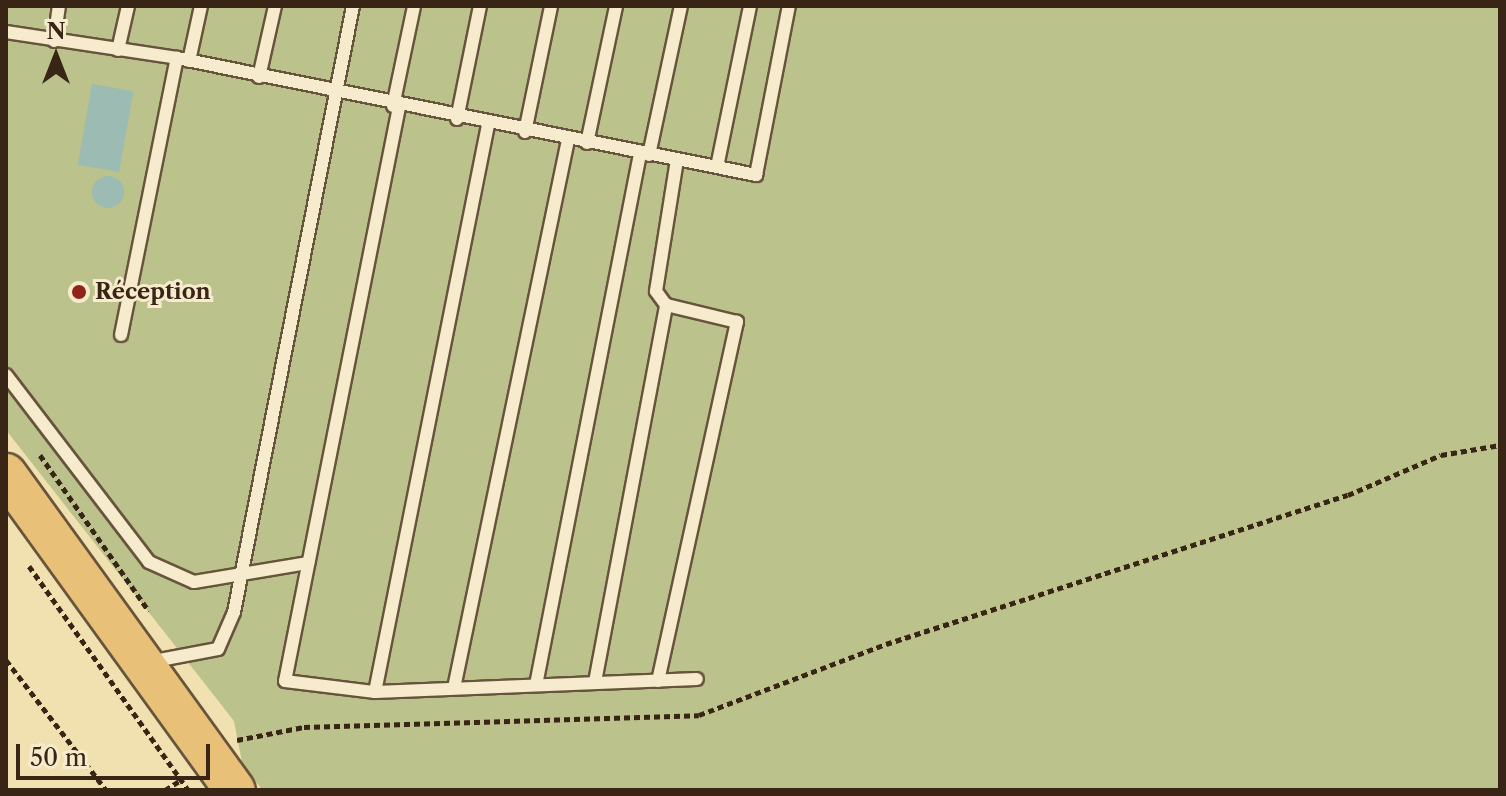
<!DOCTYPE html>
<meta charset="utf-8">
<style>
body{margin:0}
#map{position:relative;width:1506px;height:796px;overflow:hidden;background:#f1e0b0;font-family:"Libre Caslon Text",serif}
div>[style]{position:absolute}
.green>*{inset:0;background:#bbc28b}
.water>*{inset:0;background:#9cbbb3;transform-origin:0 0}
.round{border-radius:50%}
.path>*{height:5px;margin-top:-2.5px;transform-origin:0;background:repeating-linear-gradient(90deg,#392516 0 6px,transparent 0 10px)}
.roads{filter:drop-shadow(2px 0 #67543c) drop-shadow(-2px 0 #67543c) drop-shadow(0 2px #67543c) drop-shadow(0 -2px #67543c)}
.service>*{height:12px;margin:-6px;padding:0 6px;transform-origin:6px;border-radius:6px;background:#f6ebcc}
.primary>*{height:40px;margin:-20px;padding:0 20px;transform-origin:20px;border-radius:20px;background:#e8c078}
.dots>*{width:22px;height:22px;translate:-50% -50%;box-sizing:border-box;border:4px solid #f6ebcc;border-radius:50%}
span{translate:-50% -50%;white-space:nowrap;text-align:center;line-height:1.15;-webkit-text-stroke:6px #f6ebcc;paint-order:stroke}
.poi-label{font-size:22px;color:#392516;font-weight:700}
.left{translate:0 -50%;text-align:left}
.frame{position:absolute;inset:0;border:8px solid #392516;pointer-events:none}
.north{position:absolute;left:16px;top:16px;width:80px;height:80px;-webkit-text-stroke:6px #f6ebcc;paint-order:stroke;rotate:0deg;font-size:22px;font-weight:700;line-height:32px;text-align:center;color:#392516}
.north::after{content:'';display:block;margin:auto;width:28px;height:36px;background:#392516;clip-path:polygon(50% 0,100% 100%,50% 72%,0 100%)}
.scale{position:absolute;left:16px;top:744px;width:194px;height:36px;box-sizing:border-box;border:4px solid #392516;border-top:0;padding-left:10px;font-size:24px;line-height:28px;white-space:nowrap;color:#392516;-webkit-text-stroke:6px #f6ebcc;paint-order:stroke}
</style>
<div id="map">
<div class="green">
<i style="clip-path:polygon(6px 6px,1500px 6px,1500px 790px,262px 790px,242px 762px,234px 721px,6px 430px)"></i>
</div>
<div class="water">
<i style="left:92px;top:84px;width:42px;height:82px;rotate:10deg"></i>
<i class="round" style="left:92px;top:176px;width:32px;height:32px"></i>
</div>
<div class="path">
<i style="left:40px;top:455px;width:190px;rotate:55.1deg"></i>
<i style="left:29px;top:566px;width:275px;rotate:54.6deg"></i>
<i style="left:6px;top:660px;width:164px;rotate:52.4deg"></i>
<i style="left:237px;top:740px;width:68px;rotate:-11deg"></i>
<i style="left:304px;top:727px;width:395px;rotate:-1.7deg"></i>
<i style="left:699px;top:715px;width:200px;rotate:-20.8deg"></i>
<i style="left:886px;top:644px;width:485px;rotate:-17.9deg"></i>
<i style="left:1348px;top:495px;width:101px;rotate:-23.3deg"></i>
<i style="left:1441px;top:455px;width:60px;rotate:-9.6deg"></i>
<i style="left:165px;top:790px;width:19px;rotate:-32deg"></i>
</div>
<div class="roads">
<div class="service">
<i style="left:6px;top:32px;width:173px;rotate:8.6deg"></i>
<i style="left:177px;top:58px;width:591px;rotate:11.42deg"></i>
<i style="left:756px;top:175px;width:172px;rotate:-79deg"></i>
<i style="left:54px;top:41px;width:35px;rotate:-82deg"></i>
<i style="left:118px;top:50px;width:45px;rotate:-77.2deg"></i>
<i style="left:189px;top:61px;width:56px;rotate:-77.7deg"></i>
<i style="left:259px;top:77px;width:73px;rotate:-77.3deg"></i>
<i style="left:393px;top:106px;width:102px;rotate:-78.1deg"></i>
<i style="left:399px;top:107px;width:585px;rotate:101.23deg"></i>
<i style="left:285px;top:681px;width:91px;rotate:7deg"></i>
<i style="left:375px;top:692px;width:322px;rotate:-2.3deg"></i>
<i style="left:457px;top:119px;width:115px;rotate:-78.5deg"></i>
<i style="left:525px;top:132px;width:129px;rotate:-78.3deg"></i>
<i style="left:587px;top:143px;width:140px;rotate:-78deg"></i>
<i style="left:649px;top:155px;width:152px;rotate:-77.9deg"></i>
<i style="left:717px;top:167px;width:164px;rotate:-78.4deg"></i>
<i style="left:121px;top:335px;width:283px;rotate:-78.6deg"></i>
<i style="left:6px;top:375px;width:235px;rotate:52.6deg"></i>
<i style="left:149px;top:562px;width:49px;rotate:24deg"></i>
<i style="left:194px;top:582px;width:116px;rotate:-9.5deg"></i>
<i style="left:149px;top:662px;width:70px;rotate:-10.7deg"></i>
<i style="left:218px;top:649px;width:40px;rotate:-66.6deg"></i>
<i style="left:234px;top:612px;width:618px;rotate:-78.89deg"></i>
<i style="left:658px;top:681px;width:368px;rotate:-77.6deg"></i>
<i style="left:737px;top:322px;width:73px;rotate:-166.5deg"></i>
<i style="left:595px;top:682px;width:384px;rotate:-79.3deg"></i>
<i style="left:666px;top:305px;width:17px;rotate:-126deg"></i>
<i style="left:656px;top:291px;width:133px;rotate:-80.9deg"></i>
<i style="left:536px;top:685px;width:541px;rotate:-78.92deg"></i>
<i style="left:454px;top:688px;width:560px;rotate:-78.25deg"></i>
<i style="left:375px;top:692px;width:578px;rotate:-78.73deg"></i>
</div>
<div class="primary">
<i style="left:6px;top:474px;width:390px;rotate:54.1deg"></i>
</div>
</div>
<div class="dots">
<i style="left:79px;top:292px;background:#8f2418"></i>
</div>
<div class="poi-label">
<span class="left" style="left:95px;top:292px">Réception</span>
</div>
<div class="frame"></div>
<div class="north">N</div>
<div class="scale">50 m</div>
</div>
